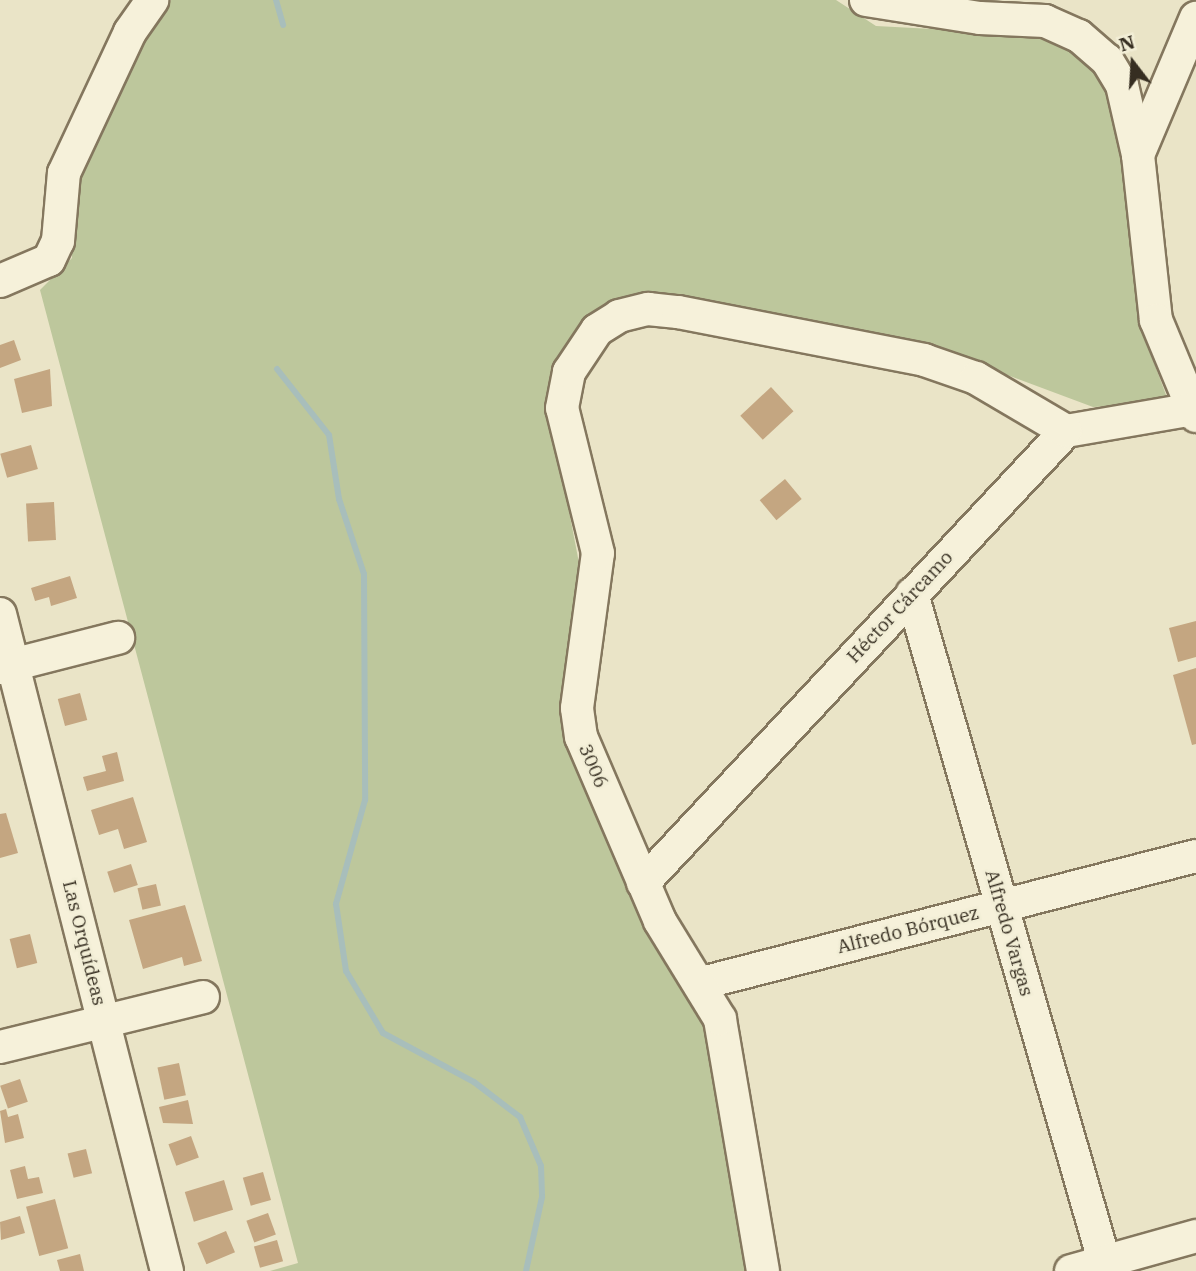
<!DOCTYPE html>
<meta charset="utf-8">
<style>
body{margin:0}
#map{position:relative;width:1196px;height:1271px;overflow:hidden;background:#eae4c7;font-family:"IBM Plex Serif",serif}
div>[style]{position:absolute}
.green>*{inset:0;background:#bdc79c}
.stream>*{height:6px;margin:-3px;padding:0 3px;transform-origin:3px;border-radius:3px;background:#a8bebb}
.building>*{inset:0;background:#c4a681;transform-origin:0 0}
.roads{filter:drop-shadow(2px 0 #84775e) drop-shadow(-2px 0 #84775e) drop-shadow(0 2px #84775e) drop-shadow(0 -2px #84775e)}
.minor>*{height:32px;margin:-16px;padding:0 16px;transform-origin:16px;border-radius:16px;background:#f6f1da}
span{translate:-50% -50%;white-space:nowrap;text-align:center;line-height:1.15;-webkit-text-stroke:5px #f2eed6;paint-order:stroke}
.street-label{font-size:19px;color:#362e21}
.north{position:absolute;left:1098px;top:28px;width:70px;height:70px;-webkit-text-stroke:5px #f2eed6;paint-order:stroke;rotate:343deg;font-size:19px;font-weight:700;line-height:28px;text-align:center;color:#362e21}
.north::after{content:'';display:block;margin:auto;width:24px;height:32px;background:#362e21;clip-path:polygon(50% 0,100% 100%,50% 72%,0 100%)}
</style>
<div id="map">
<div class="green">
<i style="clip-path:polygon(171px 0,836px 0,876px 26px,1048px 35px,1088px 60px,1111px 98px,1123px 146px,1146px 341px,1169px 403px,1093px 407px,975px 363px,603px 309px,580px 323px,557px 358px,554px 433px,579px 563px,568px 682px,580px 764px,644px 927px,698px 1005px,719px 1055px,747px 1271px,270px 1271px,298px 1263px,40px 290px,72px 258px,71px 197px,124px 73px)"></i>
</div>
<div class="stream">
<i style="left:276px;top:0;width:26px;rotate:74deg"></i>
<i style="left:277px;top:369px;width:84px;rotate:51.8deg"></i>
<i style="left:329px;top:435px;width:65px;rotate:81.1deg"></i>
<i style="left:339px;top:499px;width:79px;rotate:71.6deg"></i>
<i style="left:364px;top:574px;width:226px;rotate:89.7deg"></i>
<i style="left:365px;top:800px;width:108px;rotate:105.6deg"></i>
<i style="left:336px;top:904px;width:68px;rotate:81.5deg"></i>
<i style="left:346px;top:971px;width:72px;rotate:59.2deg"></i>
<i style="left:383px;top:1033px;width:103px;rotate:28.3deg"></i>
<i style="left:474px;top:1082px;width:58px;rotate:37.3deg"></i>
<i style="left:520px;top:1117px;width:53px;rotate:66.8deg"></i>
<i style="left:541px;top:1166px;width:31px;rotate:88deg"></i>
<i style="left:542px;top:1197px;width:76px;rotate:102.2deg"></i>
</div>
<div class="building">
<i style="clip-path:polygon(14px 340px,21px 360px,0 368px,0 345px)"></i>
<i style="clip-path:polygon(50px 369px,52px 406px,22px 413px,14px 379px)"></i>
<i style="left:771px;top:387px;width:33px;height:42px;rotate:47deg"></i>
<i style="left:31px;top:445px;width:25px;height:32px;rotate:74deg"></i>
<i style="left:785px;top:479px;width:26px;height:33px;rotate:50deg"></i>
<i style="left:54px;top:502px;width:38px;height:28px;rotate:87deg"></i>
<i style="clip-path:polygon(70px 576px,77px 598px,51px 606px,49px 597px,35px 601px,31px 588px)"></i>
<i style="clip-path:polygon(1196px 621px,1196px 657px,1178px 662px,1169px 628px)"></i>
<i style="clip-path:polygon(1196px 668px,1196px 744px,1192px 745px,1173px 675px)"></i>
<i style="left:80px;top:693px;width:28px;height:23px;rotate:75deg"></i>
<i style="clip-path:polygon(117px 752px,124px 781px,87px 791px,83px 777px,106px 771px,102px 756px)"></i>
<i style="clip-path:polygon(133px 797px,147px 842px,124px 849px,118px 829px,99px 835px,91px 810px)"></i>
<i style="clip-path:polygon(6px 813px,18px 853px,0 858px,0 814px)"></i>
<i style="left:131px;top:864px;width:22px;height:25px;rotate:72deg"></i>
<i style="left:156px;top:884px;width:22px;height:19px;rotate:77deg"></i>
<i style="clip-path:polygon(185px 905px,202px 961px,184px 966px,182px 957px,143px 969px,129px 920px)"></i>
<i style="left:30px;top:934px;width:30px;height:21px;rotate:76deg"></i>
<i style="left:179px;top:1063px;width:33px;height:22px;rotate:78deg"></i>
<i style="left:20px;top:1079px;width:24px;height:21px;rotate:71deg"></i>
<i style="clip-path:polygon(188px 1100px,193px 1124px,163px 1123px,159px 1107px)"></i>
<i style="clip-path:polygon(6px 1109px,8px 1117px,18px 1114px,24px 1138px,5px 1143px,0 1111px)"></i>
<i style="left:191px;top:1136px;width:23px;height:24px;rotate:70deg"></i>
<i style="left:86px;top:1149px;width:25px;height:19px;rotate:76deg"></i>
<i style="clip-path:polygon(25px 1166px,28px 1179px,39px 1177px,43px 1193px,17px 1199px,10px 1170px)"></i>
<i style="left:263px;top:1172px;width:29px;height:21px;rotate:74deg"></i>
<i style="left:224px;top:1180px;width:31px;height:41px;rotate:73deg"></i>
<i style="left:55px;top:1199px;width:51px;height:30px;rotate:75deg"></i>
<i style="left:268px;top:1213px;width:23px;height:23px;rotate:70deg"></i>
<i style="clip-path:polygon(20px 1216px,25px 1233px,1px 1240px,0 1222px)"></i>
<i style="left:226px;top:1231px;width:23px;height:31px;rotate:67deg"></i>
<i style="left:277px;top:1240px;width:22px;height:24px;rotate:74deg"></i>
<i style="clip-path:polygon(80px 1254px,84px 1271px,60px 1271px,57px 1260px)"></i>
</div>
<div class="roads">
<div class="minor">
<i style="left:866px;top:0;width:115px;rotate:9deg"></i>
<i style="left:980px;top:18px;width:65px;rotate:2.6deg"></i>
<i style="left:1045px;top:21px;width:37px;rotate:24deg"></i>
<i style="left:1079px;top:36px;width:37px;rotate:41deg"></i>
<i style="left:1107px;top:60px;width:29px;rotate:59deg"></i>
<i style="left:1122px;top:85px;width:72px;rotate:77.1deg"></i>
<i style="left:1138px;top:155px;width:166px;rotate:83.8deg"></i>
<i style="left:1156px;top:320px;width:104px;rotate:67.4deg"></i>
<i style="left:1138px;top:155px;width:149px;rotate:-67.1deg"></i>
<i style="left:0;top:281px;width:53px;rotate:-23.2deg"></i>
<i style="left:49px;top:260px;width:21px;rotate:-65deg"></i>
<i style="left:58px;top:241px;width:68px;rotate:-85deg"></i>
<i style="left:64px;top:173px;width:156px;rotate:-64.9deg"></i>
<i style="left:130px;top:32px;width:39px;rotate:-55deg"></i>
<i style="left:912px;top:594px;width:705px;rotate:73.93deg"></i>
<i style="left:0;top:614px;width:678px;rotate:75.74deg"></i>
<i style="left:0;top:668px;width:122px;rotate:-14.3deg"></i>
<i style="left:643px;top:883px;width:619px;rotate:-46.9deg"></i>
<i style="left:1066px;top:431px;width:124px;rotate:-9.8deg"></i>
<i style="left:702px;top:983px;width:510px;rotate:-14.42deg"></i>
<i style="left:0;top:1047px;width:209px;rotate:-13.8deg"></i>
<i style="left:763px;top:1271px;width:256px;rotate:-99.7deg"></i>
<i style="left:720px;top:1019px;width:115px;rotate:-121.5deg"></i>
<i style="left:660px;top:921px;width:200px;rotate:-113.2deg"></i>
<i style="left:581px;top:737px;width:29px;rotate:-98deg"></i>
<i style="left:577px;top:708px;width:156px;rotate:-82.3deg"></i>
<i style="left:598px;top:553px;width:149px;rotate:-103.9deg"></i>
<i style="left:562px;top:408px;width:37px;rotate:-79deg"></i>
<i style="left:569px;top:372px;width:50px;rotate:-56.3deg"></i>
<i style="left:597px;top:330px;width:26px;rotate:-32deg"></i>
<i style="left:619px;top:316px;width:30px;rotate:-14deg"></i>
<i style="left:648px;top:309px;width:30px;rotate:6deg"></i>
<i style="left:678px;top:312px;width:251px;rotate:11deg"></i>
<i style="left:924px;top:360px;width:55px;rotate:19.1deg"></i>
<i style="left:976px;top:378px;width:104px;rotate:30.5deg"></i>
<i style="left:1071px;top:1271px;width:130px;rotate:-15.6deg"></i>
</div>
</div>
<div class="street-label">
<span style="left:900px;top:607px;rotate:-47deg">Héctor Cárcamo</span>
<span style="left:593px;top:766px;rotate:67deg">3006</span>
<span style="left:908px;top:930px;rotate:-14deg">Alfredo Bórquez</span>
<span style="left:1009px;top:933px;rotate:74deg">Alfredo Vargas</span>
<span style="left:84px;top:943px;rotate:76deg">Las Orquídeas</span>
</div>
<div class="north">N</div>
</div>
